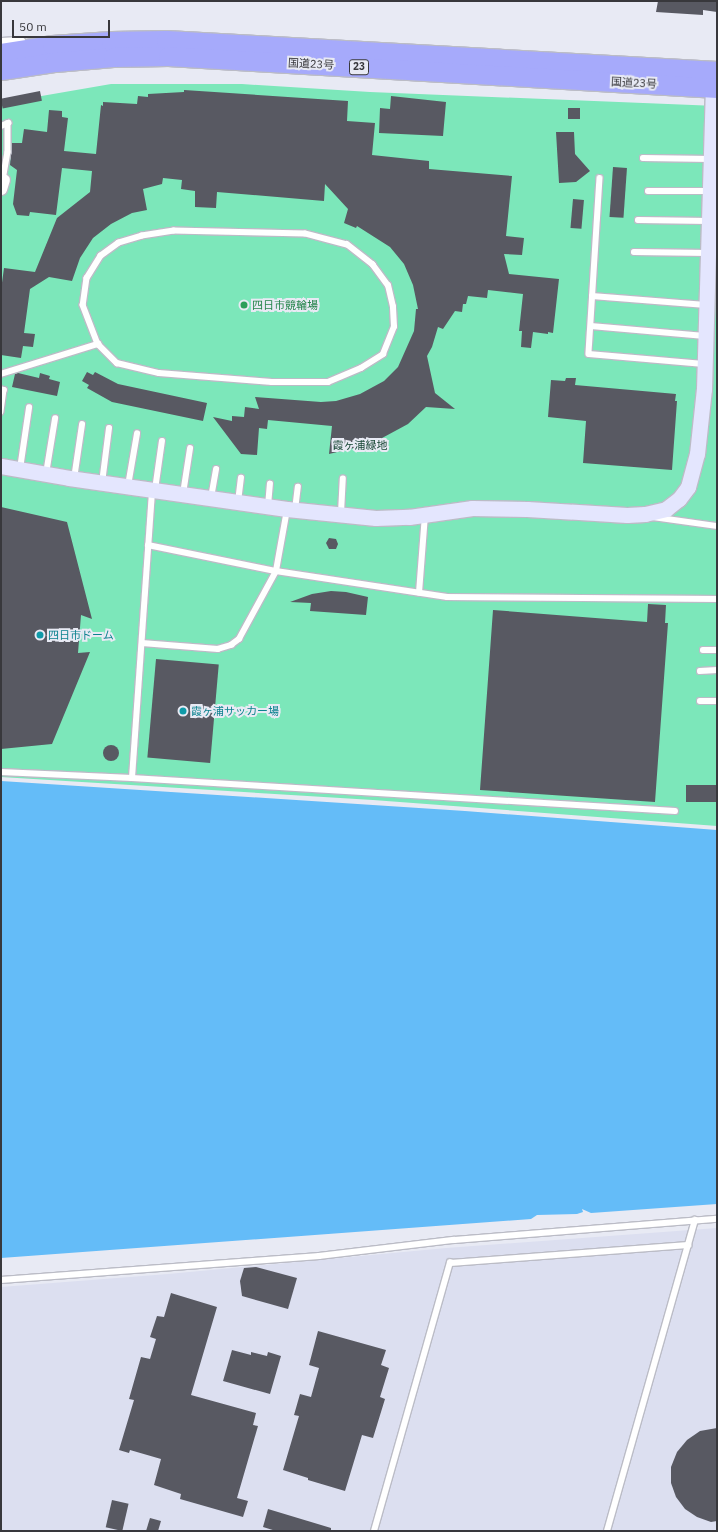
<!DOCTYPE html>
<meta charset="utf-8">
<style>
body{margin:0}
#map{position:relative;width:718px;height:1532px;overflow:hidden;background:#e8eaf4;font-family:"IBM Plex Sans","Noto Sans JP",sans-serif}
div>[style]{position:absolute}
.built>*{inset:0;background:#dcdff0}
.green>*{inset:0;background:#7ce7ba}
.water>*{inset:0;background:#64bcf8}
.building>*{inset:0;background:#585962;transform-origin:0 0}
.round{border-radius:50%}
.roads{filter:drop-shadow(1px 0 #bbbcc6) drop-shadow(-1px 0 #bbbcc6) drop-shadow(0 1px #bbbcc6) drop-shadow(0 -1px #bbbcc6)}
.lane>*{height:5.5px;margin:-2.75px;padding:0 2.75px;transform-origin:2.75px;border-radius:2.75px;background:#fff}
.street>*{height:11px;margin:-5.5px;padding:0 5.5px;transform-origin:5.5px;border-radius:5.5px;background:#fff}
.secondary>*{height:15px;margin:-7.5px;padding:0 7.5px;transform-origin:7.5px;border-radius:7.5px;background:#e4e6fe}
.highway>*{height:19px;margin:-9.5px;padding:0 9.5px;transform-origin:9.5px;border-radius:9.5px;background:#a6aafb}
.dots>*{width:11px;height:11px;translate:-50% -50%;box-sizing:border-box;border:2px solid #e8eaf4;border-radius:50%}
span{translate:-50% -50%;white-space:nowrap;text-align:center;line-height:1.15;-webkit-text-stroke:4px #e8eaf4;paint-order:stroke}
.shield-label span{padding:1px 3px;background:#e8eaf4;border:1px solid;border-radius:3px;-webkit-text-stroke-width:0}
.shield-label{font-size:10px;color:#38383c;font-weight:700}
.street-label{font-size:11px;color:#38383c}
.leisure-label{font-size:11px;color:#27864d}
.left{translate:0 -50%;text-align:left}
.park-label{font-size:11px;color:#164533}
.culture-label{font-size:11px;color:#0d838f}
.frame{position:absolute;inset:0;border:2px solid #38383c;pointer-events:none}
.scale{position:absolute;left:12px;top:20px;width:98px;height:18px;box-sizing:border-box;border:2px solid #38383c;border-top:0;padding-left:5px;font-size:12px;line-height:14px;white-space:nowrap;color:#38383c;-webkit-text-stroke:3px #e8eaf4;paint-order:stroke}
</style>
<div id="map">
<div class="built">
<i style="clip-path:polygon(717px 1228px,717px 1531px,1px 1531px,1px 1287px,168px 1274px,446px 1248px)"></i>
</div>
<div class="green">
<i style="clip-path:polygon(111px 84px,242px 84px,370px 92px,717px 106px,717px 826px,373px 800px,1px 777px,1px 103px)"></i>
</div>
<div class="water">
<i style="clip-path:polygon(1px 781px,465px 811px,717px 830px,717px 1204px,591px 1213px,582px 1209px,583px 1212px,577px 1214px,537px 1215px,531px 1219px,1px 1258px)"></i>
</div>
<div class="building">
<i style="clip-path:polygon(658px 1px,717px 1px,717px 12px,703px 10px,703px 15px,656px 12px)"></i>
<i style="clip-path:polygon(184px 90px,348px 101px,347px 121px,375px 123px,372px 155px,429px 161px,429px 169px,512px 176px,506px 236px,524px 238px,522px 255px,504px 254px,509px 274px,559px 279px,553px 333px,548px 332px,548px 334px,533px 332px,531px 348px,521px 347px,522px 331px,519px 331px,523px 294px,488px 290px,487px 298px,468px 296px,466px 304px,463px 304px,462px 312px,455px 311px,443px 329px,438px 327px,432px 347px,427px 356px,435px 393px,455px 409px,426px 407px,408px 424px,371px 444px,329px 454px,332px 426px,268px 420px,267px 429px,259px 428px,257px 455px,241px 454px,213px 417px,232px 421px,232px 416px,244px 417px,245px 407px,259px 409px,255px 397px,321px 402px,336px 401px,360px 394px,384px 381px,398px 367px,414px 331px,416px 309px,418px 309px,413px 285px,404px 264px,390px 247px,357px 226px,356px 228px,344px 223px,348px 209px,325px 184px,324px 201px,217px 192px,216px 208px,195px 207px,195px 191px,181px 189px,182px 180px,163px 178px,162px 184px,143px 189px,147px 210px,132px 213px,111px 224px,93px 238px,80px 258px,72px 281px,49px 277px,30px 289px,24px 333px,35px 334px,33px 347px,23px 346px,21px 358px,1px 355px,1px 290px,4px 268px,35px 272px,57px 218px,90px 192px,92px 171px,62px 168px,56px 215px,30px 212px,29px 216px,17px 215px,13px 204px,17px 170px,10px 165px,12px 143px,22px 143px,24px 129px,47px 132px,49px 110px,62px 111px,62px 117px,68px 118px,64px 151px,96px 154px,101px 105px,103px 106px,103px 102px,137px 104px,138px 96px,148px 97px,148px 94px,184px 92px)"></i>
<i style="left:40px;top:91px;width:10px;height:40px;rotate:79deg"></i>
<i style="clip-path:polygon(391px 96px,446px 102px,443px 136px,379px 133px,380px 108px,390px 109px)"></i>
<i style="left:568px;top:108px;width:12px;height:11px"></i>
<i style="clip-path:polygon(556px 132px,574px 132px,575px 154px,590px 171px,576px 182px,559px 183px)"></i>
<i style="left:613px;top:167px;width:14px;height:50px;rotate:4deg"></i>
<i style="left:573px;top:199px;width:11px;height:29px;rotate:5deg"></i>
<i style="clip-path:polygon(87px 372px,93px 375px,95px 372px,118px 384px,207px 403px,203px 421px,112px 402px,87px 388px,89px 385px,82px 381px)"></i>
<i style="clip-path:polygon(18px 373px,39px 378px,40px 373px,50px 376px,49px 379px,60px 382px,57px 396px,12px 387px,15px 374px)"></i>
<i style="clip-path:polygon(566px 378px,576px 378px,575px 385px,676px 394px,675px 401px,677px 401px,672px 470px,583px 463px,586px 421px,548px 417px,551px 380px,565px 381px)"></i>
<i style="clip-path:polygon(1px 507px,67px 522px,92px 619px,81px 615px,78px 653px,90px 652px,52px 744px,1px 749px)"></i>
<i style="clip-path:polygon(329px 538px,336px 539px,338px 544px,336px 549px,329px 549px,326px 543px)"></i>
<i style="clip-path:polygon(331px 591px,346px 592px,368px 597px,366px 615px,310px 611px,311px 603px,290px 602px,312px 594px)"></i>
<i style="clip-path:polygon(648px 604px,666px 605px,665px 623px,668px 623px,655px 802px,480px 790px,493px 610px,647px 622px)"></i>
<i style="left:156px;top:659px;width:63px;height:99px;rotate:5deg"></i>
<i class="round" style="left:103px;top:745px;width:16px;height:16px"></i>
<i style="left:717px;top:785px;width:17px;height:31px;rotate:90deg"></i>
<i style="clip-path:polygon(256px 1267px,297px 1278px,288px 1309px,242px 1296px,240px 1281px,244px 1268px)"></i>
<i style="clip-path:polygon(171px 1293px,217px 1307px,191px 1395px,256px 1413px,253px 1425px,258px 1426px,237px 1498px,248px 1501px,243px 1517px,180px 1499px,181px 1494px,154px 1485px,161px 1459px,130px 1450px,129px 1453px,119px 1450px,134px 1400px,129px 1399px,141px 1357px,150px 1359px,156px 1339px,150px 1337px,157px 1316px,164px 1317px)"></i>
<i style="clip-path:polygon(318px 1331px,386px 1350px,381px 1365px,389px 1368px,380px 1397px,385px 1399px,373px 1438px,362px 1435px,345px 1491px,308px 1480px,308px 1478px,283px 1470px,299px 1416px,294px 1415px,300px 1394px,311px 1397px,319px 1368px,309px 1365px)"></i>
<i style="clip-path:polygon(232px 1350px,251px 1355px,251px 1352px,267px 1356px,268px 1352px,281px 1356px,270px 1394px,223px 1381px)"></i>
<i style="clip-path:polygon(717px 1428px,717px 1521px,711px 1522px,697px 1517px,685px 1509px,676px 1497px,671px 1483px,671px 1467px,677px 1452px,687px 1440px,700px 1431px)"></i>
<i style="left:112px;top:1500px;width:17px;height:28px;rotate:13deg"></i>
<i style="clip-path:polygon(268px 1509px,331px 1528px,331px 1531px,276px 1531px,263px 1527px)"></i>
<i style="clip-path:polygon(150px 1518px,161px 1521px,158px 1531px,146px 1531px)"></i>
</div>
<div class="roads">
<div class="lane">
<i style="left:1px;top:126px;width:8px;rotate:-23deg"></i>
<i style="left:8px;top:123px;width:29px;rotate:90deg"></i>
<i style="left:8px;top:152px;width:27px;rotate:100deg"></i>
<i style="left:643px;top:158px;width:68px;rotate:0.8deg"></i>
<i style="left:600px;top:178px;width:176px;rotate:93.6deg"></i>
<i style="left:589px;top:354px;width:115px;rotate:5deg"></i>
<i style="left:648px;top:191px;width:62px"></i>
<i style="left:638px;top:220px;width:71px;rotate:0.8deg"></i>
<i style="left:634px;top:252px;width:74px;rotate:0.8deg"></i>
<i style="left:592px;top:296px;width:114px;rotate:4.5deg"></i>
<i style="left:591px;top:326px;width:114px;rotate:5deg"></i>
<i style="left:1px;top:374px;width:102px;rotate:-17.2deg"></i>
<i style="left:98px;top:344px;width:27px;rotate:45deg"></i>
<i style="left:117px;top:363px;width:43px;rotate:13.4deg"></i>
<i style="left:159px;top:373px;width:113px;rotate:4.6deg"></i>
<i style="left:272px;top:382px;width:56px"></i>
<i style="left:328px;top:382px;width:36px;rotate:-23deg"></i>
<i style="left:361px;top:368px;width:26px;rotate:-32deg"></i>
<i style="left:383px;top:354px;width:29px;rotate:-68deg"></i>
<i style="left:394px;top:327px;width:20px;rotate:-93deg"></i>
<i style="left:393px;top:307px;width:22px;rotate:-103deg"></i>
<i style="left:388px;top:286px;width:26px;rotate:-126deg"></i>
<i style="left:373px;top:265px;width:33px;rotate:-142deg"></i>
<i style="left:347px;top:245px;width:43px;rotate:-165.3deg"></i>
<i style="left:305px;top:234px;width:131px;rotate:-178.7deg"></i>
<i style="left:174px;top:231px;width:32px;rotate:171deg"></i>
<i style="left:142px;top:236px;width:24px;rotate:163deg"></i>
<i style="left:119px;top:243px;width:22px;rotate:144deg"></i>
<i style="left:101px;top:256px;width:26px;rotate:122deg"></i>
<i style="left:87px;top:278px;width:27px;rotate:98deg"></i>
<i style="left:83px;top:305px;width:42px;rotate:69deg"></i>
<i style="left:1px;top:389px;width:3px;rotate:18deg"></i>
<i style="left:4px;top:390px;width:22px;rotate:98deg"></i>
<i style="left:20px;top:469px;width:62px;rotate:-81.6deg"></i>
<i style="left:46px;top:474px;width:56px;rotate:-80.7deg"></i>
<i style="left:74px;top:479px;width:55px;rotate:-81.6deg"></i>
<i style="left:102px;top:483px;width:55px;rotate:-82.7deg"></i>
<i style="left:128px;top:486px;width:53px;rotate:-80.2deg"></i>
<i style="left:155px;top:490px;width:49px;rotate:-81.9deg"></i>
<i style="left:183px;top:494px;width:46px;rotate:-81.2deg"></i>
<i style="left:211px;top:498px;width:29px;rotate:-80deg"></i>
<i style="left:238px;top:502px;width:24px;rotate:-83deg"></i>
<i style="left:268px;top:506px;width:22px;rotate:-85deg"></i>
<i style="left:295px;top:510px;width:23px;rotate:-83deg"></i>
<i style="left:341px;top:513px;width:34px;rotate:-87deg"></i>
<i style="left:653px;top:517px;width:65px;rotate:8deg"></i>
<i style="left:148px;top:545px;width:131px;rotate:11.5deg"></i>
<i style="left:276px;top:571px;width:173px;rotate:8.6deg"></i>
<i style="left:447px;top:597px;width:270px;rotate:0.4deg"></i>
<i style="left:419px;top:593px;width:78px;rotate:-85.6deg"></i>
<i style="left:142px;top:643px;width:76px;rotate:4.5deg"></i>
<i style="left:218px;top:649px;width:14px;rotate:-17deg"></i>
<i style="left:231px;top:645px;width:10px;rotate:-37deg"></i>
<i style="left:239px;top:639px;width:77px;rotate:-61.4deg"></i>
<i style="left:276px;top:571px;width:62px;rotate:-79.8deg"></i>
<i style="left:703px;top:650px;width:14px"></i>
<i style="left:700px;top:671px;width:17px;rotate:-3deg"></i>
<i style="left:700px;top:701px;width:17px"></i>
<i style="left:1px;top:772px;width:131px;rotate:2.6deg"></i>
<i style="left:132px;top:778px;width:544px;rotate:3.48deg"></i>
<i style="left:132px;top:778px;width:288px;rotate:-86deg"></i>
<i style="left:1px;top:1280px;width:319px;rotate:-4.3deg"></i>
<i style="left:319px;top:1256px;width:136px;rotate:-6.8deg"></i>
<i style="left:454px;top:1240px;width:264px;rotate:-4.6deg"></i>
<i style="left:374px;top:1531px;width:279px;rotate:-74.2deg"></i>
<i style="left:450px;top:1263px;width:239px;rotate:-4.3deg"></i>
<i style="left:607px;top:1531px;width:323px;rotate:-74.2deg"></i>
</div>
<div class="street">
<i style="left:1px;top:43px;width:19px;rotate:-3deg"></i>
<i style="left:1px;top:189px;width:10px;rotate:-73deg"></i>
</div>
<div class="secondary">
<i style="left:1px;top:466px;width:69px;rotate:10deg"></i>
<i style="left:69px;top:478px;width:220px;rotate:8.1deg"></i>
<i style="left:287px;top:509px;width:89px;rotate:5.8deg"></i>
<i style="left:376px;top:518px;width:33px;rotate:-2deg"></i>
<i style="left:409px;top:517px;width:64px;rotate:-8.1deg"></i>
<i style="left:472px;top:508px;width:55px;rotate:1deg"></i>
<i style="left:527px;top:509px;width:100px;rotate:3.4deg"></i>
<i style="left:627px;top:515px;width:18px;rotate:-3deg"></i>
<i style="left:645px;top:514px;width:22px;rotate:-13deg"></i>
<i style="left:666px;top:509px;width:16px;rotate:-38deg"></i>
<i style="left:679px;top:499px;width:15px;rotate:-53deg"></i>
<i style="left:688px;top:487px;width:34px;rotate:-75deg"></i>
<i style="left:697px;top:454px;width:65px;rotate:-83.9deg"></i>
<i style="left:704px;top:389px;width:301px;rotate:-88.3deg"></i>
</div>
<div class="highway">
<i style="left:1px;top:53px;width:52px;rotate:-8.9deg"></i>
<i style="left:52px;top:45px;width:59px;rotate:-3.9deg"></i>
<i style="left:111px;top:41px;width:55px;rotate:-1deg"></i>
<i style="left:166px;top:40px;width:552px;rotate:3.22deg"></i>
<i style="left:1px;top:70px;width:55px;rotate:-8.4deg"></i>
<i style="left:55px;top:62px;width:58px;rotate:-4.9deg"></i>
<i style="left:113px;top:57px;width:55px;rotate:-1deg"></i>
<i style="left:168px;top:56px;width:550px;rotate:3.34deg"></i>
</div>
</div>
<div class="dots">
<i style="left:244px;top:305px;background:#2e9e5b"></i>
<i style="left:40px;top:635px;background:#0f9aa8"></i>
<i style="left:183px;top:711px;background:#0f9aa8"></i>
</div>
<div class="shield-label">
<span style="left:359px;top:67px">23</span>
</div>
<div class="street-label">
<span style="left:311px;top:64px;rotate:3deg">国道23号</span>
<span style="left:634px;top:83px;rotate:3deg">国道23号</span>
</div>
<div class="leisure-label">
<span class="left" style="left:252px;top:305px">四日市競輪場</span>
</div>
<div class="park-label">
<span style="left:360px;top:445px">霞ヶ浦緑地</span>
</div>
<div class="culture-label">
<span class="left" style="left:48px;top:635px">四日市ドーム</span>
<span class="left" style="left:191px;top:711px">霞ヶ浦サッカー場</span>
</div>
<div class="frame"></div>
<div class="scale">50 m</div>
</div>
